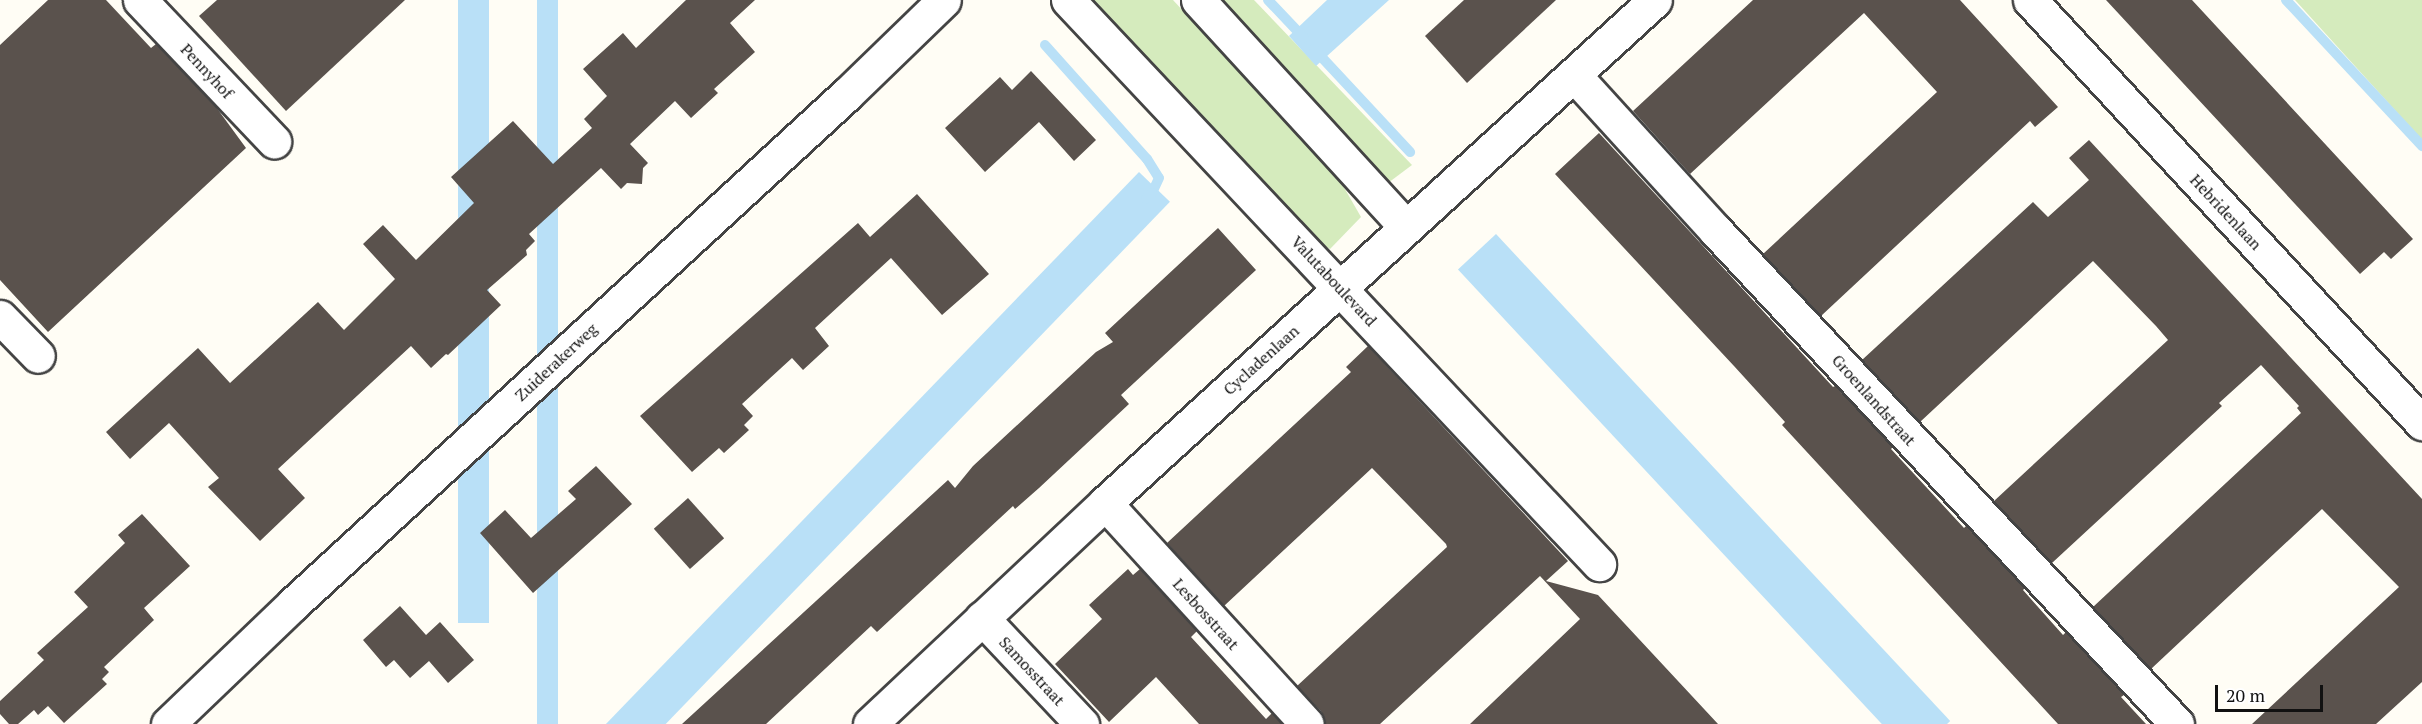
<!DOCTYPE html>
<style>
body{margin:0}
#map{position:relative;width:2422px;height:724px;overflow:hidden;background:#fffdf5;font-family:"PT Serif",serif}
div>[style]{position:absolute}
.green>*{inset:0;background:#d5ebbd}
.water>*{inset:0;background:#b9e0f7;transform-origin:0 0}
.stream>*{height:10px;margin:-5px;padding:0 5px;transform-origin:5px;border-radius:5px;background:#b9e0f7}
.building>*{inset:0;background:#5a524d;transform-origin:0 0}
.roads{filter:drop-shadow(2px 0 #444) drop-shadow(-2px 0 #444) drop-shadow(0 2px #444) drop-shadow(0 -2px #444)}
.minor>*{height:33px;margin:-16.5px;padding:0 16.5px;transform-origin:16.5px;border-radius:16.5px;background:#fff}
span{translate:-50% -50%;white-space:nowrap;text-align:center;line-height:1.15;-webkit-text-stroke:6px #fff;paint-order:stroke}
.street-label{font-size:16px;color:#111}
.scale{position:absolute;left:2215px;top:685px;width:108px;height:27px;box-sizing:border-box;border:3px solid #111;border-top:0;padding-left:8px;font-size:18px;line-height:21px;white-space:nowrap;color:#111;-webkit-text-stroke:4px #fff;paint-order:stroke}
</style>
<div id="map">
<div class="green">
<i style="clip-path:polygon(1094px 0,1173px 0,1342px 184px,1361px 217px,1330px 249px,1316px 241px)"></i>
<i style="clip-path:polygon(1220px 0,1254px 0,1412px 165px,1388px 183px)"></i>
<i style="clip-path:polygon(2295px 0,2422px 0,2422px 140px)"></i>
</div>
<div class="water">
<i style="left:458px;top:0;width:31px;height:623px"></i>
<i style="left:537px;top:0;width:21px;height:733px"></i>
<i style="clip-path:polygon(1327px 0,1389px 0,1316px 66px,1289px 36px)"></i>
<i style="left:1139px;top:172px;width:43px;height:813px;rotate:44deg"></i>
<i style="left:1496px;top:234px;width:666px;height:52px;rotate:47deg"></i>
</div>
<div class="stream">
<i style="left:1268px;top:0;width:52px;rotate:46.5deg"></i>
<i style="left:2286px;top:0;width:200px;rotate:47deg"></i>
<i style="left:1045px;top:45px;width:153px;rotate:48.2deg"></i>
<i style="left:1147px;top:159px;width:22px;rotate:58deg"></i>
<i style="left:1159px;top:178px;width:17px;rotate:115deg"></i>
<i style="left:1152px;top:193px;width:8px;rotate:135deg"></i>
<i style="left:1314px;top:49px;width:141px;rotate:47deg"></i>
</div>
<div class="building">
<i style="clip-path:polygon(48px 0,106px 0,151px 48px,156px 44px,216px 107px,246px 148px,48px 332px,0 280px,0 45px)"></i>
<i style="clip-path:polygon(217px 0,405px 0,286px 111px,199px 16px)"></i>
<i style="clip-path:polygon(686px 0,755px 0,730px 23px,755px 52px,714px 89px,718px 93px,691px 118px,675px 101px,630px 144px,648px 163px,643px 168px,642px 184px,627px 183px,621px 189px,601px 168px,529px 234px,535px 241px,526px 250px,527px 255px,487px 290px,501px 305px,448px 355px,446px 354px,431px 368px,411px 346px,278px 469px,305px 498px,260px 541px,208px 487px,219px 478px,169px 423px,130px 459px,106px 432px,198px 348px,230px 383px,318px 302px,344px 330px,395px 279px,363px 244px,383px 225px,416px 260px,474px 203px,451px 177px,513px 121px,553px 164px,592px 128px,584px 119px,607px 96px,583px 69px,623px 33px,636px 48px)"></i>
<i style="clip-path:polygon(1464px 0,1556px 0,1467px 83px,1425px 36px)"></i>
<i style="clip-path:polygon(1753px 0,1960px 0,2058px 107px,2035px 127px,2030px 121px,1821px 316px,1763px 254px,1937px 92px,1864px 13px,1690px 174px,1633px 111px)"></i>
<i style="clip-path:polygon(2106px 0,2192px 0,2413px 239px,2391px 259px,2384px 252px,2360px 274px)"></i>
<i style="clip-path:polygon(1031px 71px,1096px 140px,1074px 161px,1039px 122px,985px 172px,945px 128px,1000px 77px,1012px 90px)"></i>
<i style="clip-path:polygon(1599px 133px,1833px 387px,1835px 386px,1893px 447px,1891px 449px,1964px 528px,1966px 526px,2025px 588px,2023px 590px,2063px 635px,2066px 632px,2124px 695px,2121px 697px,2146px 724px,2058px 724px,1782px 425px,1785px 422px,1734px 366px,1555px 174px)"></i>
<i style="clip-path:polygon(2089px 140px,2422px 499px,2422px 682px,2376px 724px,2252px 724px,2399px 587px,2322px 509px,2151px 669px,2093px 607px,2301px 413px,2297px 408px,2299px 406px,2261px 365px,2219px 403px,2222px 406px,2052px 563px,1994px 501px,2168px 340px,2156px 326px,2093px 261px,1920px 422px,1862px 360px,2033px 202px,2048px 217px,2089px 180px,2069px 158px)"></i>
<i style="clip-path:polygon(917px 194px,989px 274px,942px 315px,891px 258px,815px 328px,829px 346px,803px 370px,792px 358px,742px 404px,753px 416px,744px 425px,749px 430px,724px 453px,719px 448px,692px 472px,640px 416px,858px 223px,870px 237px)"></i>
<i style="clip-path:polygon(1218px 228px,1256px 270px,1121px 395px,1129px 404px,1039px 488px,1015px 509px,1013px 506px,877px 632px,871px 626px,766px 724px,682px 724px,948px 480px,955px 488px,973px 466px,1096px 352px,1113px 342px,1105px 333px)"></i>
<i style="clip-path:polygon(1368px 346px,1568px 561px,1546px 581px,1598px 595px,1718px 724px,1470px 724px,1580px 619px,1540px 576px,1380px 724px,1325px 724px,1321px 711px,1297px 686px,1447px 547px,1446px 544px,1372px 468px,1224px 606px,1167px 543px,1351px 372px,1346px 367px)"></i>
<i style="clip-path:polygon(596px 466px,632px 504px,533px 593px,480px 533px,505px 510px,531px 538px,576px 499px,568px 491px)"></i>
<i style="left:688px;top:498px;width:54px;height:46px;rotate:48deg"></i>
<i style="clip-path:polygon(142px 514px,190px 566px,144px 608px,154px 620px,104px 667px,109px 672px,102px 679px,107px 684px,64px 723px,48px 706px,38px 715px,34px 710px,18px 724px,9px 724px,0 714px,0 701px,44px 660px,37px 653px,88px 607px,74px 592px,125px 543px,118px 535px)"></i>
<i style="clip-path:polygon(1128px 569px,1133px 575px,1140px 569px,1197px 631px,1191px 637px,1266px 719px,1272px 713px,1282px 724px,1199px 724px,1156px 677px,1109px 722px,1055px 664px,1102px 619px,1089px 605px)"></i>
<i style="clip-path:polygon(400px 606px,426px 635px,440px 622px,474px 660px,448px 683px,429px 661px,410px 678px,394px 660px,386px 667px,363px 640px)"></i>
</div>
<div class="roads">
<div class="minor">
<i style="left:140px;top:0;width:195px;rotate:46.5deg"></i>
<i style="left:1068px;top:0;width:775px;rotate:46.73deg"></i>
<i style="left:1198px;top:0;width:308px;rotate:47.5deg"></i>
<i style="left:2030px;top:0;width:577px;rotate:47.18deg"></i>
<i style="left:1574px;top:75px;width:211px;rotate:47.7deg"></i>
<i style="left:1716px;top:231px;width:675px;rotate:46.92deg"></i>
<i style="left:0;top:317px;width:54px;rotate:45.7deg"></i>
<i style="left:1105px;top:503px;width:299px;rotate:47.6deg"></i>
<i style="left:982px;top:618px;width:146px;rotate:46.7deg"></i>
<i style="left:168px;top:724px;width:173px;rotate:-43.8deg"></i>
<i style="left:293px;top:604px;width:752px;rotate:-42.63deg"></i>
<i style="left:846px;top:95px;width:136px;rotate:-44.1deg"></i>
<i style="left:870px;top:724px;width:323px;rotate:-43.2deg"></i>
<i style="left:1105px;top:503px;width:745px;rotate:-42.44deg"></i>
</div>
</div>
<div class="street-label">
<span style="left:207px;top:71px;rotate:47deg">Pennyhof</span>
<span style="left:2226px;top:212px;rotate:47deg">Hebridenlaan</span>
<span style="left:1334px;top:281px;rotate:47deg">Valutaboulevard</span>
<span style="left:1261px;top:360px;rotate:-42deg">Cycladenlaan</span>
<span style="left:556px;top:362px;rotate:-43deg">Zuiderakerweg</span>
<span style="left:1874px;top:400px;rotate:48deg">Groenlandstraat</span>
<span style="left:1206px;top:614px;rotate:48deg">Lesbosstraat</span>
<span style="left:1032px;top:671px;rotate:47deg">Samosstraat</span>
</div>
<div class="scale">20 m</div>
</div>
